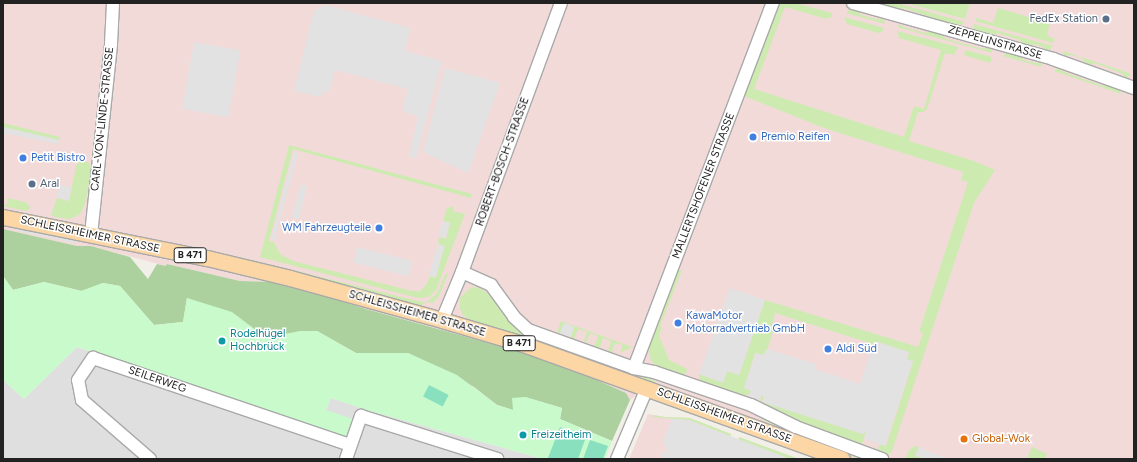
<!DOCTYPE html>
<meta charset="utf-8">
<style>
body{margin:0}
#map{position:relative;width:1137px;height:462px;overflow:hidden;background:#f2efe9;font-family:Figtree,sans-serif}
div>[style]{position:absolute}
.residential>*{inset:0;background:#e0dfdf}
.commercial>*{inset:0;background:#f2dad9}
.grass>*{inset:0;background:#cdebb0}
.forest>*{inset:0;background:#add19e}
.park>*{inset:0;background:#c8facc}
.pitch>*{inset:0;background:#88e0be;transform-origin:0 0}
.parking>*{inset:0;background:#e2e2e2;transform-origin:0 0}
.roads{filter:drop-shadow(1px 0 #a9a9a9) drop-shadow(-1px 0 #a9a9a9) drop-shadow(0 1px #a9a9a9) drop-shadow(0 -1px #a9a9a9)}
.minor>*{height:12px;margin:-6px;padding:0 6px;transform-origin:6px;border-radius:6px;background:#fff}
.major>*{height:15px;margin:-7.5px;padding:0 7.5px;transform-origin:7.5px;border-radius:7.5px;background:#fcd6a4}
.dots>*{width:11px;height:11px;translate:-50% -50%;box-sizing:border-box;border:2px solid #fff;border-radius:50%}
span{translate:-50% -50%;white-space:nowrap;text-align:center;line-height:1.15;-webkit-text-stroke:3px #fff;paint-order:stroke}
.shield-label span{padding:1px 3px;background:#fff;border:1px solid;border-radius:3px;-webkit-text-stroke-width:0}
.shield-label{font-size:10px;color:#222;font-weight:700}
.service-label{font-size:11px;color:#4e5e75}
.right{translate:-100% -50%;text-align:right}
.left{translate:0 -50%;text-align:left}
.street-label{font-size:11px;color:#222}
.shop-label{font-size:11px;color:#366cbe}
.culture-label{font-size:11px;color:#0d838f}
.food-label{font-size:11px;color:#c56008}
.frame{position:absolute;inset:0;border:4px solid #222;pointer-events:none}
</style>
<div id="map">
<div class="residential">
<i style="clip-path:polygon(77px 347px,348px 437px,326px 410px,331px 398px,370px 411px,543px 459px,3px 459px,3px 380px,24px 399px)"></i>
</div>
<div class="commercial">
<i style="clip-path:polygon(3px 3px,905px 3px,965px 19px,970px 3px,1134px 3px,1134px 459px,838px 459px,646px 388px,630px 400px,626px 393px,581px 373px,532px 355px,366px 309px,304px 289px,276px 282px,240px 281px,168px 264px,166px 266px,91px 246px,77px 246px,3px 229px)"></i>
<i style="clip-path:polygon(648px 414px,665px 417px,690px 418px,731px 434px,730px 437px,738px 440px,739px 437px,799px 459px,629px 459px)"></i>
</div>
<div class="grass">
<i style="clip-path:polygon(780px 3px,795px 3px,832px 13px,831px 17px,826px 19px,785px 7px,754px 89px,904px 137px,914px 106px,924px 109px,941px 50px,899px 38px,897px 31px,958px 47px,954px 55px,945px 53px,927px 109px,923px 112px,918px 112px,909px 141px,974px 161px,995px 170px,974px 203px,892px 451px,888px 456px,879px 453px,878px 448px,880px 444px,886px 446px,913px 362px,907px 359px,909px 353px,878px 342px,873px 344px,775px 313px,772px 324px,775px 325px,766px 354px,763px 355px,755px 353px,744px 388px,751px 391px,748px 395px,741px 396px,700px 382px,699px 378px,699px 374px,722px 382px,727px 371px,739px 375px,765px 300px,918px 347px,923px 333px,919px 332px,968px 182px,961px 180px,963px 172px,824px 128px,744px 96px)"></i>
<i style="clip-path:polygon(885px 3px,896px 3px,965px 22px,959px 27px,904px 8px,900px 10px,887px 7px)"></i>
<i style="clip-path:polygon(905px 3px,970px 3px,965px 19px)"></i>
<i style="clip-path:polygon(998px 8px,1050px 23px,1047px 36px,1055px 39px,1053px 43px,975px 21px,976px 18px,993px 23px)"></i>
<i style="clip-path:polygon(850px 9px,859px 11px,861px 15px,876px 19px,884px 19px,885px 24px,846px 13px)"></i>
<i style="clip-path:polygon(844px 17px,884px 28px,883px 31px,879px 33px,847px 24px)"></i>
<i style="clip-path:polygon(900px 24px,904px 27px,925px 33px,930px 31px,942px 34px,944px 38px,983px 49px,987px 47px,991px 48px,992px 53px,897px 27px)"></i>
<i style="clip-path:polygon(974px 24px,1053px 46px,1048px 52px,1043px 47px,1034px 44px,1031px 46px,1022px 44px,1020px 40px,997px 33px,992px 36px,975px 31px,973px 27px)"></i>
<i style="clip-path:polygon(966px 50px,992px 57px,990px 63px,964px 55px)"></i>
<i style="clip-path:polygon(1063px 51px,1129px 73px,1131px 75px,1125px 78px,1123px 74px,1095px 63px,1091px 65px,1085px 63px,1082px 58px,1071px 55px,1064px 56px)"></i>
<i style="clip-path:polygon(1008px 52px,1020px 55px,1023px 60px,1036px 63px,1041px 62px,1042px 67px,1003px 56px)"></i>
<i style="clip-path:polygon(1058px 68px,1064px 72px,1103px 86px,1108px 83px,1119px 88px,1121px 94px,1054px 71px)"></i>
<i style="clip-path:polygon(3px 123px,60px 137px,59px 140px,3px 127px)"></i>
<i style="clip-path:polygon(289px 145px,472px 194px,471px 198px,293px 149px,269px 241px,274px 242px,280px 254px,293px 261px,412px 291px,420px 291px,426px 285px,430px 276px,436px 277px,444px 246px,438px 244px,439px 237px,446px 239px,450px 223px,443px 221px,446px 210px,451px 206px,453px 207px,453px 211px,465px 214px,436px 290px,429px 297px,418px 298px,260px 257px)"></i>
<i style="clip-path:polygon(84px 160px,89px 163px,92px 168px,85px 204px,80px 214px,75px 217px,68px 219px,55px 217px,51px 215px,57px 198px,69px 201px,76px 166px,79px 161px)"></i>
<i style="clip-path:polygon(8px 198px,25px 202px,30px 206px,30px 209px,25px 211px,3px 206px,3px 204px,7px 205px)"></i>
<i style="clip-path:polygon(240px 257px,426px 303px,419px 306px,265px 265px)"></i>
<i style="clip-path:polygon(677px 270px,682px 270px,660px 326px,662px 327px,659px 336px,669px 360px,687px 369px,686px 374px,682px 375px,655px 365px,651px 360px,648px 348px)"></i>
<i style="clip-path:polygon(446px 273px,448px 274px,439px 296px,433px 303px,427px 302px,437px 293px)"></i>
<i style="clip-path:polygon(473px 287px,480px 288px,488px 294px,521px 332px,647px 376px,665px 389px,470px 320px,463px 315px,460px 309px,460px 298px,468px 290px)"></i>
<i style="clip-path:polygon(561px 321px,632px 347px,620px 353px,623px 345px,615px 343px,612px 352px,608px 351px,611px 341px,603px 338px,600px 348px,594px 346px,598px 336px,590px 333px,586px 343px,584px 342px,587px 332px,578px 329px,574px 339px,571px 337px,574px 327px,564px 323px,560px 333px,557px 332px)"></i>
<i style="clip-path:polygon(761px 396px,764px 396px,763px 402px,863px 434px,866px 429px,863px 442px,858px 445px,775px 413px,760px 403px)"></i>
<i style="clip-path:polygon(653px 415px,665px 417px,690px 418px,731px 434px,730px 437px,738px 440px,739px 437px,799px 459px,790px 459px,729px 437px,689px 420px,653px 417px)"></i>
<i style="clip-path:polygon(762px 416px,868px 459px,859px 459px,803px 439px,761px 419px)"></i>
<i style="clip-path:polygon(915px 446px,919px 447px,916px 455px,924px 459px,905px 459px,909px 450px)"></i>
<i style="clip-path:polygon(1032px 447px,1047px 454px,1045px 459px,1027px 459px)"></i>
</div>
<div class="forest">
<i style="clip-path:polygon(3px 229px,77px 246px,91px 246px,130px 257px,148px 279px,157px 264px,166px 266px,167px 264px,240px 281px,276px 282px,304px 289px,366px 309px,532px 355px,581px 373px,626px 393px,630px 400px,612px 441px,560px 419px,562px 408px,525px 397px,513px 410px,497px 405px,474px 387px,408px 353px,356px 353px,317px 331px,275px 336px,267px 334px,257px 331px,247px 324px,187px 298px,183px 322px,154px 325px,120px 286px,103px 283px,82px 291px,44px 282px,13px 290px,3px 276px)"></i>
</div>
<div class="park">
<i style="clip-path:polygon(3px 276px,13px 290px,44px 282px,81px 291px,103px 283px,120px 286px,154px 325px,183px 322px,187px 298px,232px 312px,257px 331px,267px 334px,275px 336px,300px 331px,317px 331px,356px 353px,408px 353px,457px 375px,497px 405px,513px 410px,512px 398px,525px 397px,562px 408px,560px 419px,612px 441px,605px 459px,543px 459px,370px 411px,331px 398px,326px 410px,353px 419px,348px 437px,77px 347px,24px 399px,3px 380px)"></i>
</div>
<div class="pitch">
<i style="left:429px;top:385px;width:22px;height:13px;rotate:27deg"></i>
<i style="clip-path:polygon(560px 427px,586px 437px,578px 459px,548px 458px)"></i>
<i style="clip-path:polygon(590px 440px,608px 446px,603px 459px,583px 459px)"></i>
</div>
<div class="parking">
<i style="clip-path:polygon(325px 5px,410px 28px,405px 51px,442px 61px,416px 159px,409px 157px,418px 116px,402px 111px,408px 89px,335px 70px,329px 92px,323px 91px,321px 97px,294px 91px,314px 11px)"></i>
<i style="left:194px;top:42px;width:47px;height:68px;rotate:10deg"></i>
<i style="clip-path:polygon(445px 68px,500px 83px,468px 173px,423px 152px)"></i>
<i style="clip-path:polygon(3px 127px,59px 140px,58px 144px,3px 133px)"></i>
<i style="clip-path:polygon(294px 152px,298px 153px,274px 241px,271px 240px)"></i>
<i style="clip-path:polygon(301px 184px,307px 186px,299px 219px,292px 217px)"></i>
<i style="left:60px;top:185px;width:12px;height:13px;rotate:14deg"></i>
<i style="left:443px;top:221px;width:7px;height:16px;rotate:16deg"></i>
<i style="clip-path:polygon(14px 226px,82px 240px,74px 243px,17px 231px)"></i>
<i style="left:438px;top:244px;width:7px;height:33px;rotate:16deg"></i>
<i style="left:357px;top:247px;width:57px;height:16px;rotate:14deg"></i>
<i style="clip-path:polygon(730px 288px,765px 300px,739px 375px,727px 371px,723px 383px,699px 374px)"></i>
<i style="left:564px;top:323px;width:11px;height:11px;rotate:22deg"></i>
<i style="clip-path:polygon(877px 342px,909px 352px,907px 359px,913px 361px,885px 446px,864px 439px,866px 429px,863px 434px,762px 402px,764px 396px,761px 396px,759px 400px,749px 397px,751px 391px,744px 388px,756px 353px,763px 355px,767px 349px,816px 364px,815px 369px,860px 384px,873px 344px)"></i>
<i style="clip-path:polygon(672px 419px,689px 420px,790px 459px,660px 459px,663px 451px,669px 453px,663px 442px)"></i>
<i style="clip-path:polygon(919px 447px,947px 459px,924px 459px,915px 455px)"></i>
</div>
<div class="roads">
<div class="minor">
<i style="left:853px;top:3px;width:208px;rotate:15.6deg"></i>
<i style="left:1053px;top:59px;width:86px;rotate:19.7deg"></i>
<i style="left:91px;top:235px;width:192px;rotate:-84deg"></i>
<i style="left:111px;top:44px;width:41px;rotate:-87.2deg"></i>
<i style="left:462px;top:272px;width:32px;rotate:24deg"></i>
<i style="left:491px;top:285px;width:39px;rotate:54deg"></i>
<i style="left:514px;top:317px;width:19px;rotate:43deg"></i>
<i style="left:528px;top:330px;width:113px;rotate:19.7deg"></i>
<i style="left:634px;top:368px;width:20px;rotate:11deg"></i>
<i style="left:654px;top:372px;width:102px;rotate:18.8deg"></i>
<i style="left:751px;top:405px;width:50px;rotate:26.1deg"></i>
<i style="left:796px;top:427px;width:92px;rotate:20.4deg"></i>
<i style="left:442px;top:320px;width:52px;rotate:-67.4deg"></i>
<i style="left:462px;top:272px;width:287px;rotate:-69.8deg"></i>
<i style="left:634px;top:368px;width:391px;rotate:-69.2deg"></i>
<i style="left:150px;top:459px;width:90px;rotate:-139.1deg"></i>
<i style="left:82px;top:400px;width:20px;rotate:-101deg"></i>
<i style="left:78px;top:380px;width:27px;rotate:-56deg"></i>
<i style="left:93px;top:358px;width:271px;rotate:18.7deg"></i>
<i style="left:346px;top:459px;width:46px;rotate:-70.8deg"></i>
<i style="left:361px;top:416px;width:143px;rotate:17.5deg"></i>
<i style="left:617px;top:459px;width:77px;rotate:-67.1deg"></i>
</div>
<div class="major">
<i style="left:3px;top:217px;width:208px;rotate:11.4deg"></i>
<i style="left:207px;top:258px;width:85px;rotate:13.5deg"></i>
<i style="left:290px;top:278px;width:158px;rotate:15.4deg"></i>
<i style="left:442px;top:320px;width:84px;rotate:16.5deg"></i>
<i style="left:523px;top:344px;width:339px;rotate:19.8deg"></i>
</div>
</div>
<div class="dots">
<i style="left:1106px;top:19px;background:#5c6f8a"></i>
<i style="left:753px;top:137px;background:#3f7fe0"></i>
<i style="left:23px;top:158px;background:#3f7fe0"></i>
<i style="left:32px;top:184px;background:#5c6f8a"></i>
<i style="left:379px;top:228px;background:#3f7fe0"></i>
<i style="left:678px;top:323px;background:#3f7fe0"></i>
<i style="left:222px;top:341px;background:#0f9aa8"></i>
<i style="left:828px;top:349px;background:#3f7fe0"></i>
<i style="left:523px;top:435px;background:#0f9aa8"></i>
<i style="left:964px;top:439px;background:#e8710a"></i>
</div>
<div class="shield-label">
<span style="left:190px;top:255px">B 471</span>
<span style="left:519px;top:343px">B 471</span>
</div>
<div class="service-label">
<span class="right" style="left:1098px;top:19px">FedEx Station</span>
<span class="left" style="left:40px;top:184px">Aral</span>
</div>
<div class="street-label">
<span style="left:995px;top:43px;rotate:16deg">ZEPPELINSTRASSE</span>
<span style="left:103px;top:119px;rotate:-84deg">CARL-VON-LINDE-STRASSE</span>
<span style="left:503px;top:162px;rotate:-70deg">ROBERT-BOSCH-STRASSE</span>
<span style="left:704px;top:186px;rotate:-69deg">MALLERTSHOFENER STRASSE</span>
<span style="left:90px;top:235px;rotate:12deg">SCHLEISSHEIMER STRASSE</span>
<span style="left:417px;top:314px;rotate:16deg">SCHLEISSHEIMER STRASSE</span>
<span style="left:157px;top:380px;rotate:19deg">SEILERWEG</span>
<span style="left:724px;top:416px;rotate:20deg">SCHLEISSHEIMER STRASSE</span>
</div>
<div class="shop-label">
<span class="left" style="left:761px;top:137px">Premio Reifen</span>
<span class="left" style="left:31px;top:158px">Petit Bistro</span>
<span class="right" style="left:371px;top:228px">WM Fahrzeugteile</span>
<span class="left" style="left:686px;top:323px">KawaMotor<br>Motorradvertrieb GmbH</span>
<span class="left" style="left:836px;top:349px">Aldi Süd</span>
</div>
<div class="culture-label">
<span class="left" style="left:230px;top:341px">Rodelhügel<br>Hochbrück</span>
<span class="left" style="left:531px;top:435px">Freizeitheim</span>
</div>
<div class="food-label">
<span class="left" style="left:972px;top:439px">Global-Wok</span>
</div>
<div class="frame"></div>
</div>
